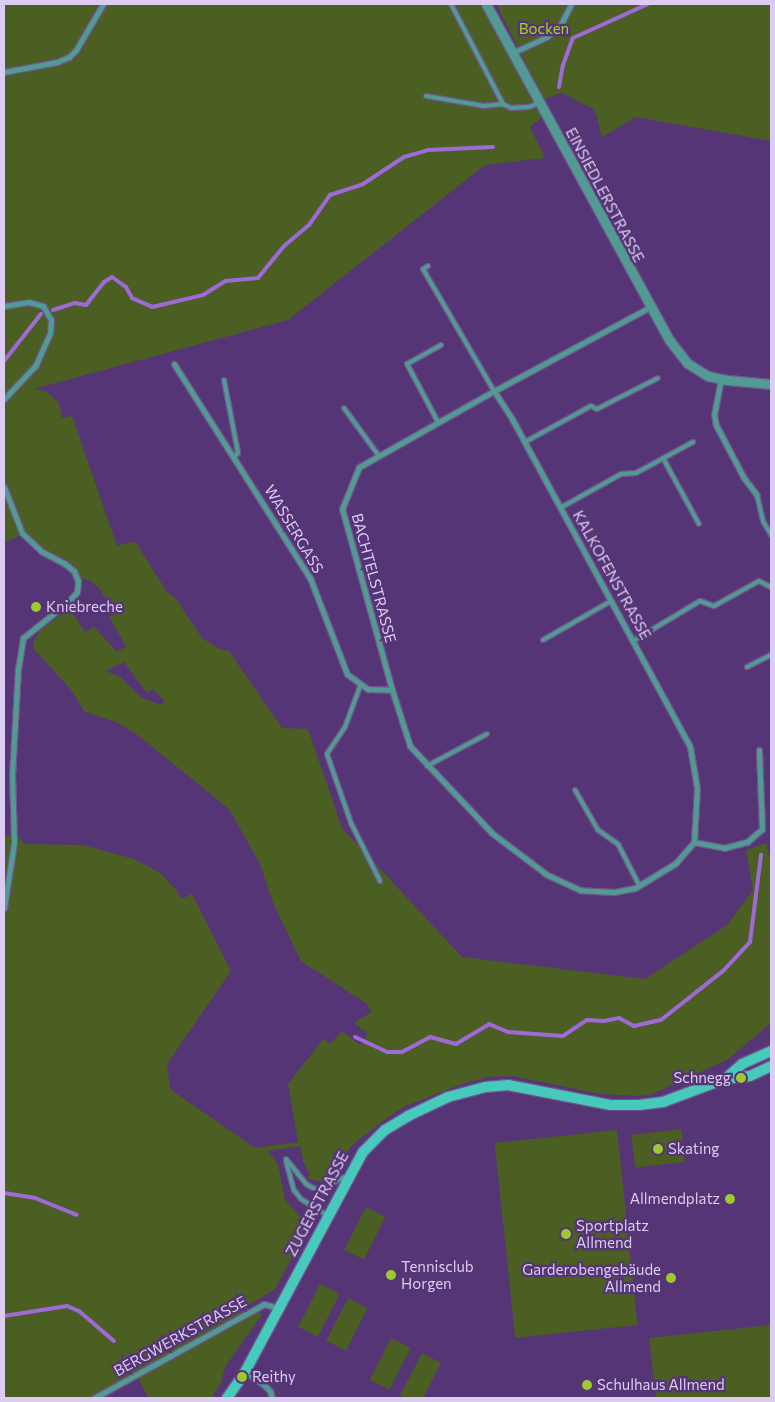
<!DOCTYPE html>
<meta charset="utf-8">
<style>
body{margin:0}
#map{position:relative;width:775px;height:1402px;overflow:hidden;background:#553575;font-family:Commissioner,sans-serif}
div>[style]{position:absolute}
.green>*{inset:0;background:#4b5f23;transform-origin:0 0}
.stream>*{height:4px;margin:-2px;padding:0 2px;transform-origin:2px;border-radius:2px;background:#a069d8}
.roads{filter:drop-shadow(1px 0 #70538e) drop-shadow(-1px 0 #70538e) drop-shadow(0 1px #70538e) drop-shadow(0 -1px #70538e)}
.service>*{height:4px;margin:-2px;padding:0 2px;transform-origin:2px;border-radius:2px;background:#519b92}
.minor>*{height:5px;margin:-2.5px;padding:0 2.5px;transform-origin:2.5px;border-radius:2.5px;background:#519b92}
.tertiary>*{height:9px;margin:-4.5px;padding:0 4.5px;transform-origin:4.5px;border-radius:4.5px;background:#519b92}
.secondary>*{height:10px;margin:-5px;padding:0 5px;transform-origin:5px;border-radius:5px;background:#47cabc}
.dots>*{width:14px;height:14px;translate:-50% -50%;box-sizing:border-box;border:2px solid #553575;border-radius:50%}
span{translate:-50% -50%;white-space:nowrap;text-align:center;line-height:1.15;-webkit-text-stroke:4.5px #553575;paint-order:stroke}
.park-label{font-size:15px;color:#a2d519}
.street-label{font-size:15px;color:#dcccf1}
.poi-label{font-size:15px;color:#dcccf1}
.left{translate:0 -50%;text-align:left}
.right{translate:-100% -50%;text-align:right}
.frame{position:absolute;inset:0;border:5px solid #dcccf1;pointer-events:none}
</style>
<div id="map">
<div class="green">
<i style="clip-path:polygon(evenodd,4px 4px,486px 4px,546px 114px,530px 127px,545px 158px,485px 165px,288px 320px,33px 389px,46px 391px,59px 403px,62px 418px,72px 416px,117px 546px,135px 541px,167px 592px,176px 599px,202px 638px,217px 648px,229px 651px,282px 728px,308px 729px,342px 828px,462px 957px,645px 979px,727px 925px,753px 890px,746px 850px,766px 843px,771px 862px,771px 1023px,727px 1060px,650px 1095px,637px 1096px,600px 1094px,512px 1076px,488px 1077px,465px 1083px,405px 1106px,384px 1120px,351px 1146px,328px 1179px,321px 1182px,308px 1179px,309px 1173px,304px 1164px,300px 1146px,267px 1151px,278px 1164px,285px 1200px,301px 1217px,303px 1228px,298px 1246px,275px 1289px,249px 1305px,246px 1313px,263px 1313px,225px 1367px,221px 1383px,213px 1395px,216px 1398px,149px 1398px,136px 1375px,94px 1398px,4px 1398px,4px 835px,20px 838px,24px 844px,83px 845px,134px 859px,160px 873px,177px 891px,181px 899px,192px 894px,231px 971px,167px 1064px,170px 1089px,255px 1148px,298px 1142px,288px 1084px,323px 1039px,330px 1044px,342px 1031px,360px 1045px,368px 1034px,354px 1023px,371px 1012px,367px 1004px,301px 961px,273px 903px,260px 864px,229px 809px,139px 736px,118px 723px,85px 712px,71px 690px,33px 648px,35px 639px,40px 631px,69px 608px,85px 632px,94px 627px,117px 652px,126px 646px,109px 617px,115px 613px,99px 588px,89px 580px,83px 579px,64px 563px,41px 551px,23px 534px,4px 543px,4px 4px,124px 662px,147px 693px,153px 689px,164px 700px,162px 705px,142px 698px,119px 676px,105px 671px,124px 662px)"></i>
<i style="clip-path:polygon(496px 4px,771px 4px,771px 141px,636px 117px,602px 137px,595px 110px,562px 93px,544px 99px)"></i>
<i style="left:681px;top:1129px;width:33px;height:50px;rotate:83deg"></i>
<i style="left:617px;top:1130px;width:196px;height:123px;rotate:84deg"></i>
<i style="left:366px;top:1207px;width:22px;height:48px;rotate:27deg"></i>
<i style="left:320px;top:1284px;width:22px;height:48px;rotate:27deg"></i>
<i style="left:348px;top:1298px;width:22px;height:48px;rotate:27deg"></i>
<i style="clip-path:polygon(771px 1325px,771px 1398px,656px 1398px,649px 1338px)"></i>
<i style="left:391px;top:1338px;width:22px;height:47px;rotate:27deg"></i>
<i style="clip-path:polygon(422px 1353px,441px 1363px,423px 1398px,406px 1398px,400px 1395px)"></i>
</div>
<div class="stream">
<i style="left:559px;top:87px;width:22px;rotate:-80deg"></i>
<i style="left:563px;top:65px;width:29px;rotate:-70deg"></i>
<i style="left:573px;top:38px;width:82px;rotate:-24.4deg"></i>
<i style="left:53px;top:310px;width:23px;rotate:-18deg"></i>
<i style="left:75px;top:303px;width:11px;rotate:10deg"></i>
<i style="left:86px;top:305px;width:29px;rotate:-52deg"></i>
<i style="left:104px;top:282px;width:9px;rotate:-32deg"></i>
<i style="left:112px;top:277px;width:17px;rotate:36deg"></i>
<i style="left:126px;top:287px;width:13px;rotate:61deg"></i>
<i style="left:132px;top:298px;width:22px;rotate:24deg"></i>
<i style="left:152px;top:307px;width:52px;rotate:-13.2deg"></i>
<i style="left:203px;top:295px;width:26px;rotate:-32deg"></i>
<i style="left:225px;top:281px;width:33px;rotate:-5deg"></i>
<i style="left:258px;top:278px;width:41px;rotate:-50.9deg"></i>
<i style="left:284px;top:246px;width:33px;rotate:-40deg"></i>
<i style="left:309px;top:225px;width:37px;rotate:-55deg"></i>
<i style="left:330px;top:195px;width:35px;rotate:-18deg"></i>
<i style="left:363px;top:184px;width:49px;rotate:-33.4deg"></i>
<i style="left:404px;top:157px;width:25px;rotate:-16deg"></i>
<i style="left:428px;top:150px;width:65px;rotate:-2.6deg"></i>
<i style="left:4px;top:361px;width:60px;rotate:-51.8deg"></i>
<i style="left:355px;top:1037px;width:35px;rotate:25deg"></i>
<i style="left:387px;top:1052px;width:15px"></i>
<i style="left:402px;top:1052px;width:32px;rotate:-28deg"></i>
<i style="left:430px;top:1037px;width:27px;rotate:15deg"></i>
<i style="left:456px;top:1044px;width:39px;rotate:-31deg"></i>
<i style="left:489px;top:1024px;width:21px;rotate:23deg"></i>
<i style="left:508px;top:1032px;width:55px;rotate:4.2deg"></i>
<i style="left:563px;top:1036px;width:29px;rotate:-34deg"></i>
<i style="left:587px;top:1020px;width:17px;rotate:3deg"></i>
<i style="left:604px;top:1021px;width:15px;rotate:-11deg"></i>
<i style="left:619px;top:1018px;width:17px;rotate:28deg"></i>
<i style="left:634px;top:1026px;width:28px;rotate:-13deg"></i>
<i style="left:661px;top:1020px;width:80px;rotate:-38.4deg"></i>
<i style="left:724px;top:970px;width:38px;rotate:-47deg"></i>
<i style="left:750px;top:942px;width:88px;rotate:-82.8deg"></i>
<i style="left:4px;top:1193px;width:31px;rotate:9deg"></i>
<i style="left:35px;top:1198px;width:45px;rotate:22deg"></i>
<i style="left:4px;top:1316px;width:64px;rotate:-9deg"></i>
<i style="left:67px;top:1306px;width:13px;rotate:23deg"></i>
<i style="left:79px;top:1311px;width:46px;rotate:40.6deg"></i>
</div>
<div class="roads">
<div class="service">
<i style="left:451px;top:4px;width:113px;rotate:62.5deg"></i>
<i style="left:503px;top:104px;width:9px;rotate:27deg"></i>
<i style="left:511px;top:108px;width:18px;rotate:-3deg"></i>
<i style="left:529px;top:107px;width:11px;rotate:-22deg"></i>
<i style="left:426px;top:96px;width:59px;rotate:9.8deg"></i>
<i style="left:484px;top:106px;width:19px;rotate:-6deg"></i>
<i style="left:428px;top:266px;width:6px;rotate:149deg"></i>
<i style="left:423px;top:269px;width:141px;rotate:59.8deg"></i>
<i style="left:224px;top:380px;width:74px;rotate:79.1deg"></i>
<i style="left:238px;top:453px;width:6px;rotate:135deg"></i>
<i style="left:344px;top:408px;width:59px;rotate:53.9deg"></i>
<i style="left:438px;top:422px;width:66px;rotate:-118.1deg"></i>
<i style="left:407px;top:364px;width:39px;rotate:-29deg"></i>
<i style="left:525px;top:442px;width:75px;rotate:-28.6deg"></i>
<i style="left:591px;top:406px;width:7px;rotate:27deg"></i>
<i style="left:597px;top:409px;width:68px;rotate:-26.9deg"></i>
<i style="left:663px;top:458px;width:75px;rotate:61.4deg"></i>
<i style="left:757px;top:495px;width:27px;rotate:77deg"></i>
<i style="left:763px;top:521px;width:16px;rotate:60deg"></i>
<i style="left:560px;top:508px;width:70px;rotate:-29.1deg"></i>
<i style="left:621px;top:474px;width:15px;rotate:-4deg"></i>
<i style="left:636px;top:473px;width:65px;rotate:-28.5deg"></i>
<i style="left:543px;top:640px;width:78px;rotate:-29.8deg"></i>
<i style="left:633px;top:641px;width:78px;rotate:-30.8deg"></i>
<i style="left:700px;top:601px;width:15px;rotate:20deg"></i>
<i style="left:714px;top:606px;width:51px;rotate:-29.1deg"></i>
<i style="left:759px;top:581px;width:13px;rotate:27deg"></i>
<i style="left:747px;top:667px;width:27px;rotate:-27deg"></i>
<i style="left:361px;top:684px;width:46px;rotate:110.4deg"></i>
<i style="left:345px;top:727px;width:32px;rotate:124deg"></i>
<i style="left:327px;top:754px;width:73px;rotate:70.8deg"></i>
<i style="left:351px;top:823px;width:65px;rotate:63.4deg"></i>
<i style="left:427px;top:766px;width:68px;rotate:-28.1deg"></i>
<i style="left:575px;top:790px;width:46px;rotate:60.1deg"></i>
<i style="left:598px;top:830px;width:24px;rotate:35deg"></i>
<i style="left:618px;top:844px;width:46px;rotate:62.9deg"></i>
<i style="left:286px;top:1159px;width:32px;rotate:51deg"></i>
<i style="left:306px;top:1184px;width:8px;rotate:30deg"></i>
<i style="left:313px;top:1188px;width:9px"></i>
<i style="left:322px;top:1188px;width:28px;rotate:-26deg"></i>
<i style="left:286px;top:1161px;width:30px;rotate:75deg"></i>
<i style="left:294px;top:1190px;width:11px;rotate:52deg"></i>
<i style="left:301px;top:1199px;width:31px;rotate:32deg"></i>
</div>
<div class="minor">
<i style="left:512px;top:53px;width:38px;rotate:-25deg"></i>
<i style="left:547px;top:37px;width:19px;rotate:-43deg"></i>
<i style="left:561px;top:24px;width:22px;rotate:-63deg"></i>
<i style="left:4px;top:72px;width:54px;rotate:-10.7deg"></i>
<i style="left:57px;top:62px;width:13px;rotate:-23deg"></i>
<i style="left:69px;top:57px;width:10px;rotate:-45deg"></i>
<i style="left:76px;top:50px;width:53px;rotate:-59.6deg"></i>
<i style="left:4px;top:306px;width:25px;rotate:-9deg"></i>
<i style="left:29px;top:302px;width:15px;rotate:16deg"></i>
<i style="left:43px;top:306px;width:16px;rotate:60deg"></i>
<i style="left:51px;top:320px;width:13px;rotate:94deg"></i>
<i style="left:50px;top:333px;width:36px;rotate:114deg"></i>
<i style="left:35px;top:366px;width:45px;rotate:133.2deg"></i>
<i style="left:174px;top:364px;width:254px;rotate:57.6deg"></i>
<i style="left:310px;top:578px;width:103px;rotate:68.9deg"></i>
<i style="left:347px;top:674px;width:26px;rotate:36deg"></i>
<i style="left:368px;top:689px;width:24px;rotate:2deg"></i>
<i style="left:721px;top:379px;width:36px;rotate:101deg"></i>
<i style="left:714px;top:414px;width:11px;rotate:80deg"></i>
<i style="left:716px;top:425px;width:60px;rotate:62.2deg"></i>
<i style="left:744px;top:478px;width:21px;rotate:53deg"></i>
<i style="left:494px;top:391px;width:31px;rotate:57deg"></i>
<i style="left:511px;top:417px;width:375px;rotate:61.5deg"></i>
<i style="left:690px;top:747px;width:42px;rotate:80.3deg"></i>
<i style="left:697px;top:788px;width:54px;rotate:93.2deg"></i>
<i style="left:694px;top:842px;width:28px;rotate:131deg"></i>
<i style="left:676px;top:863px;width:48px;rotate:148.6deg"></i>
<i style="left:635px;top:888px;width:21px;rotate:169deg"></i>
<i style="left:614px;top:892px;width:34px;rotate:-177deg"></i>
<i style="left:580px;top:890px;width:38px;rotate:-155deg"></i>
<i style="left:546px;top:874px;width:68px;rotate:-142.8deg"></i>
<i style="left:492px;top:833px;width:120px;rotate:-133.3deg"></i>
<i style="left:410px;top:746px;width:59px;rotate:-107.8deg"></i>
<i style="left:392px;top:690px;width:188px;rotate:-105.4deg"></i>
<i style="left:342px;top:509px;width:45px;rotate:-68deg"></i>
<i style="left:359px;top:467px;width:155px;rotate:-29.4deg"></i>
<i style="left:494px;top:391px;width:177px;rotate:-28.3deg"></i>
<i style="left:4px;top:487px;width:49px;rotate:68.6deg"></i>
<i style="left:22px;top:533px;width:26px;rotate:43deg"></i>
<i style="left:41px;top:551px;width:26px;rotate:28deg"></i>
<i style="left:64px;top:563px;width:13px;rotate:39deg"></i>
<i style="left:74px;top:571px;width:11px;rotate:68deg"></i>
<i style="left:78px;top:581px;width:11px;rotate:95deg"></i>
<i style="left:77px;top:592px;width:13px;rotate:132deg"></i>
<i style="left:68px;top:602px;width:58px;rotate:141.3deg"></i>
<i style="left:23px;top:638px;width:30px;rotate:99deg"></i>
<i style="left:18px;top:668px;width:106px;rotate:93.2deg"></i>
<i style="left:12px;top:774px;width:69px;rotate:88.3deg"></i>
<i style="left:14px;top:843px;width:66px;rotate:98.7deg"></i>
<i style="left:694px;top:842px;width:31px;rotate:11deg"></i>
<i style="left:724px;top:848px;width:24px;rotate:-15deg"></i>
<i style="left:747px;top:842px;width:20px;rotate:-41deg"></i>
<i style="left:762px;top:829px;width:79px;rotate:-92.2deg"></i>
<i style="left:245px;top:1372px;width:23px;rotate:34deg"></i>
<i style="left:264px;top:1385px;width:8px;rotate:45deg"></i>
<i style="left:270px;top:1391px;width:7px;rotate:74deg"></i>
<i style="left:94px;top:1398px;width:194px;rotate:-28.9deg"></i>
<i style="left:264px;top:1304px;width:16px;rotate:15deg"></i>
</div>
<div class="tertiary">
<i style="left:486px;top:4px;width:384px;rotate:61.4deg"></i>
<i style="left:670px;top:341px;width:28px;rotate:52deg"></i>
<i style="left:687px;top:363px;width:25px;rotate:32deg"></i>
<i style="left:708px;top:376px;width:19px;rotate:12deg"></i>
<i style="left:727px;top:380px;width:44px;rotate:5.2deg"></i>
</div>
<div class="secondary">
<i style="left:725px;top:1079px;width:23px;rotate:-41deg"></i>
<i style="left:742px;top:1064px;width:32px;rotate:-24deg"></i>
<i style="left:227px;top:1398px;width:32px;rotate:-55deg"></i>
<i style="left:245px;top:1372px;width:250px;rotate:-61.8deg"></i>
<i style="left:363px;top:1152px;width:31px;rotate:-45deg"></i>
<i style="left:385px;top:1130px;width:27px;rotate:-31deg"></i>
<i style="left:408px;top:1116px;width:44px;rotate:-25.4deg"></i>
<i style="left:448px;top:1097px;width:39px;rotate:-15deg"></i>
<i style="left:486px;top:1087px;width:22px;rotate:-5deg"></i>
<i style="left:508px;top:1085px;width:105px;rotate:11deg"></i>
<i style="left:611px;top:1105px;width:28px"></i>
<i style="left:639px;top:1105px;width:24px;rotate:-7deg"></i>
<i style="left:663px;top:1102px;width:66px;rotate:-20.4deg"></i>
<i style="left:725px;top:1079px;width:25px;rotate:-7deg"></i>
<i style="left:750px;top:1076px;width:23px;rotate:-25deg"></i>
</div>
</div>
<div class="dots">
<i style="left:36px;top:607px;background:#9dca30"></i>
<i style="left:741px;top:1078px;background:#9dca30"></i>
<i style="left:658px;top:1149px;background:#9dca30"></i>
<i style="left:730px;top:1199px;background:#9dca30"></i>
<i style="left:566px;top:1234px;background:#9dca30"></i>
<i style="left:391px;top:1275px;background:#9dca30"></i>
<i style="left:671px;top:1278px;background:#9dca30"></i>
<i style="left:242px;top:1377px;background:#9dca30"></i>
<i style="left:587px;top:1385px;background:#9dca30"></i>
</div>
<div class="park-label">
<span style="left:544px;top:29px">Bocken</span>
</div>
<div class="street-label">
<span style="left:605px;top:195px;rotate:62deg">EINSIEDLERSTRASSE</span>
<span style="left:294px;top:529px;rotate:59deg">WASSERGASS</span>
<span style="left:612px;top:575px;rotate:61deg">KALKOFENSTRASSE</span>
<span style="left:374px;top:578px;rotate:75deg">BACHTELSTRASSE</span>
<span style="left:317px;top:1204px;rotate:-62deg">ZUGERSTRASSE</span>
<span style="left:180px;top:1336px;rotate:-29deg">BERGWERKSTRASSE</span>
</div>
<div class="poi-label">
<span class="left" style="left:46px;top:607px">Kniebreche</span>
<span class="right" style="left:731px;top:1078px">Schnegg</span>
<span class="left" style="left:668px;top:1149px">Skating</span>
<span class="right" style="left:720px;top:1199px">Allmendplatz</span>
<span class="left" style="left:576px;top:1234px">Sportplatz<br>Allmend</span>
<span class="left" style="left:401px;top:1275px">Tennisclub<br>Horgen</span>
<span class="right" style="left:661px;top:1278px">Garderobengebäude<br>Allmend</span>
<span class="left" style="left:252px;top:1377px">Reithy</span>
<span class="left" style="left:597px;top:1385px">Schulhaus Allmend</span>
</div>
<div class="frame"></div>
</div>
